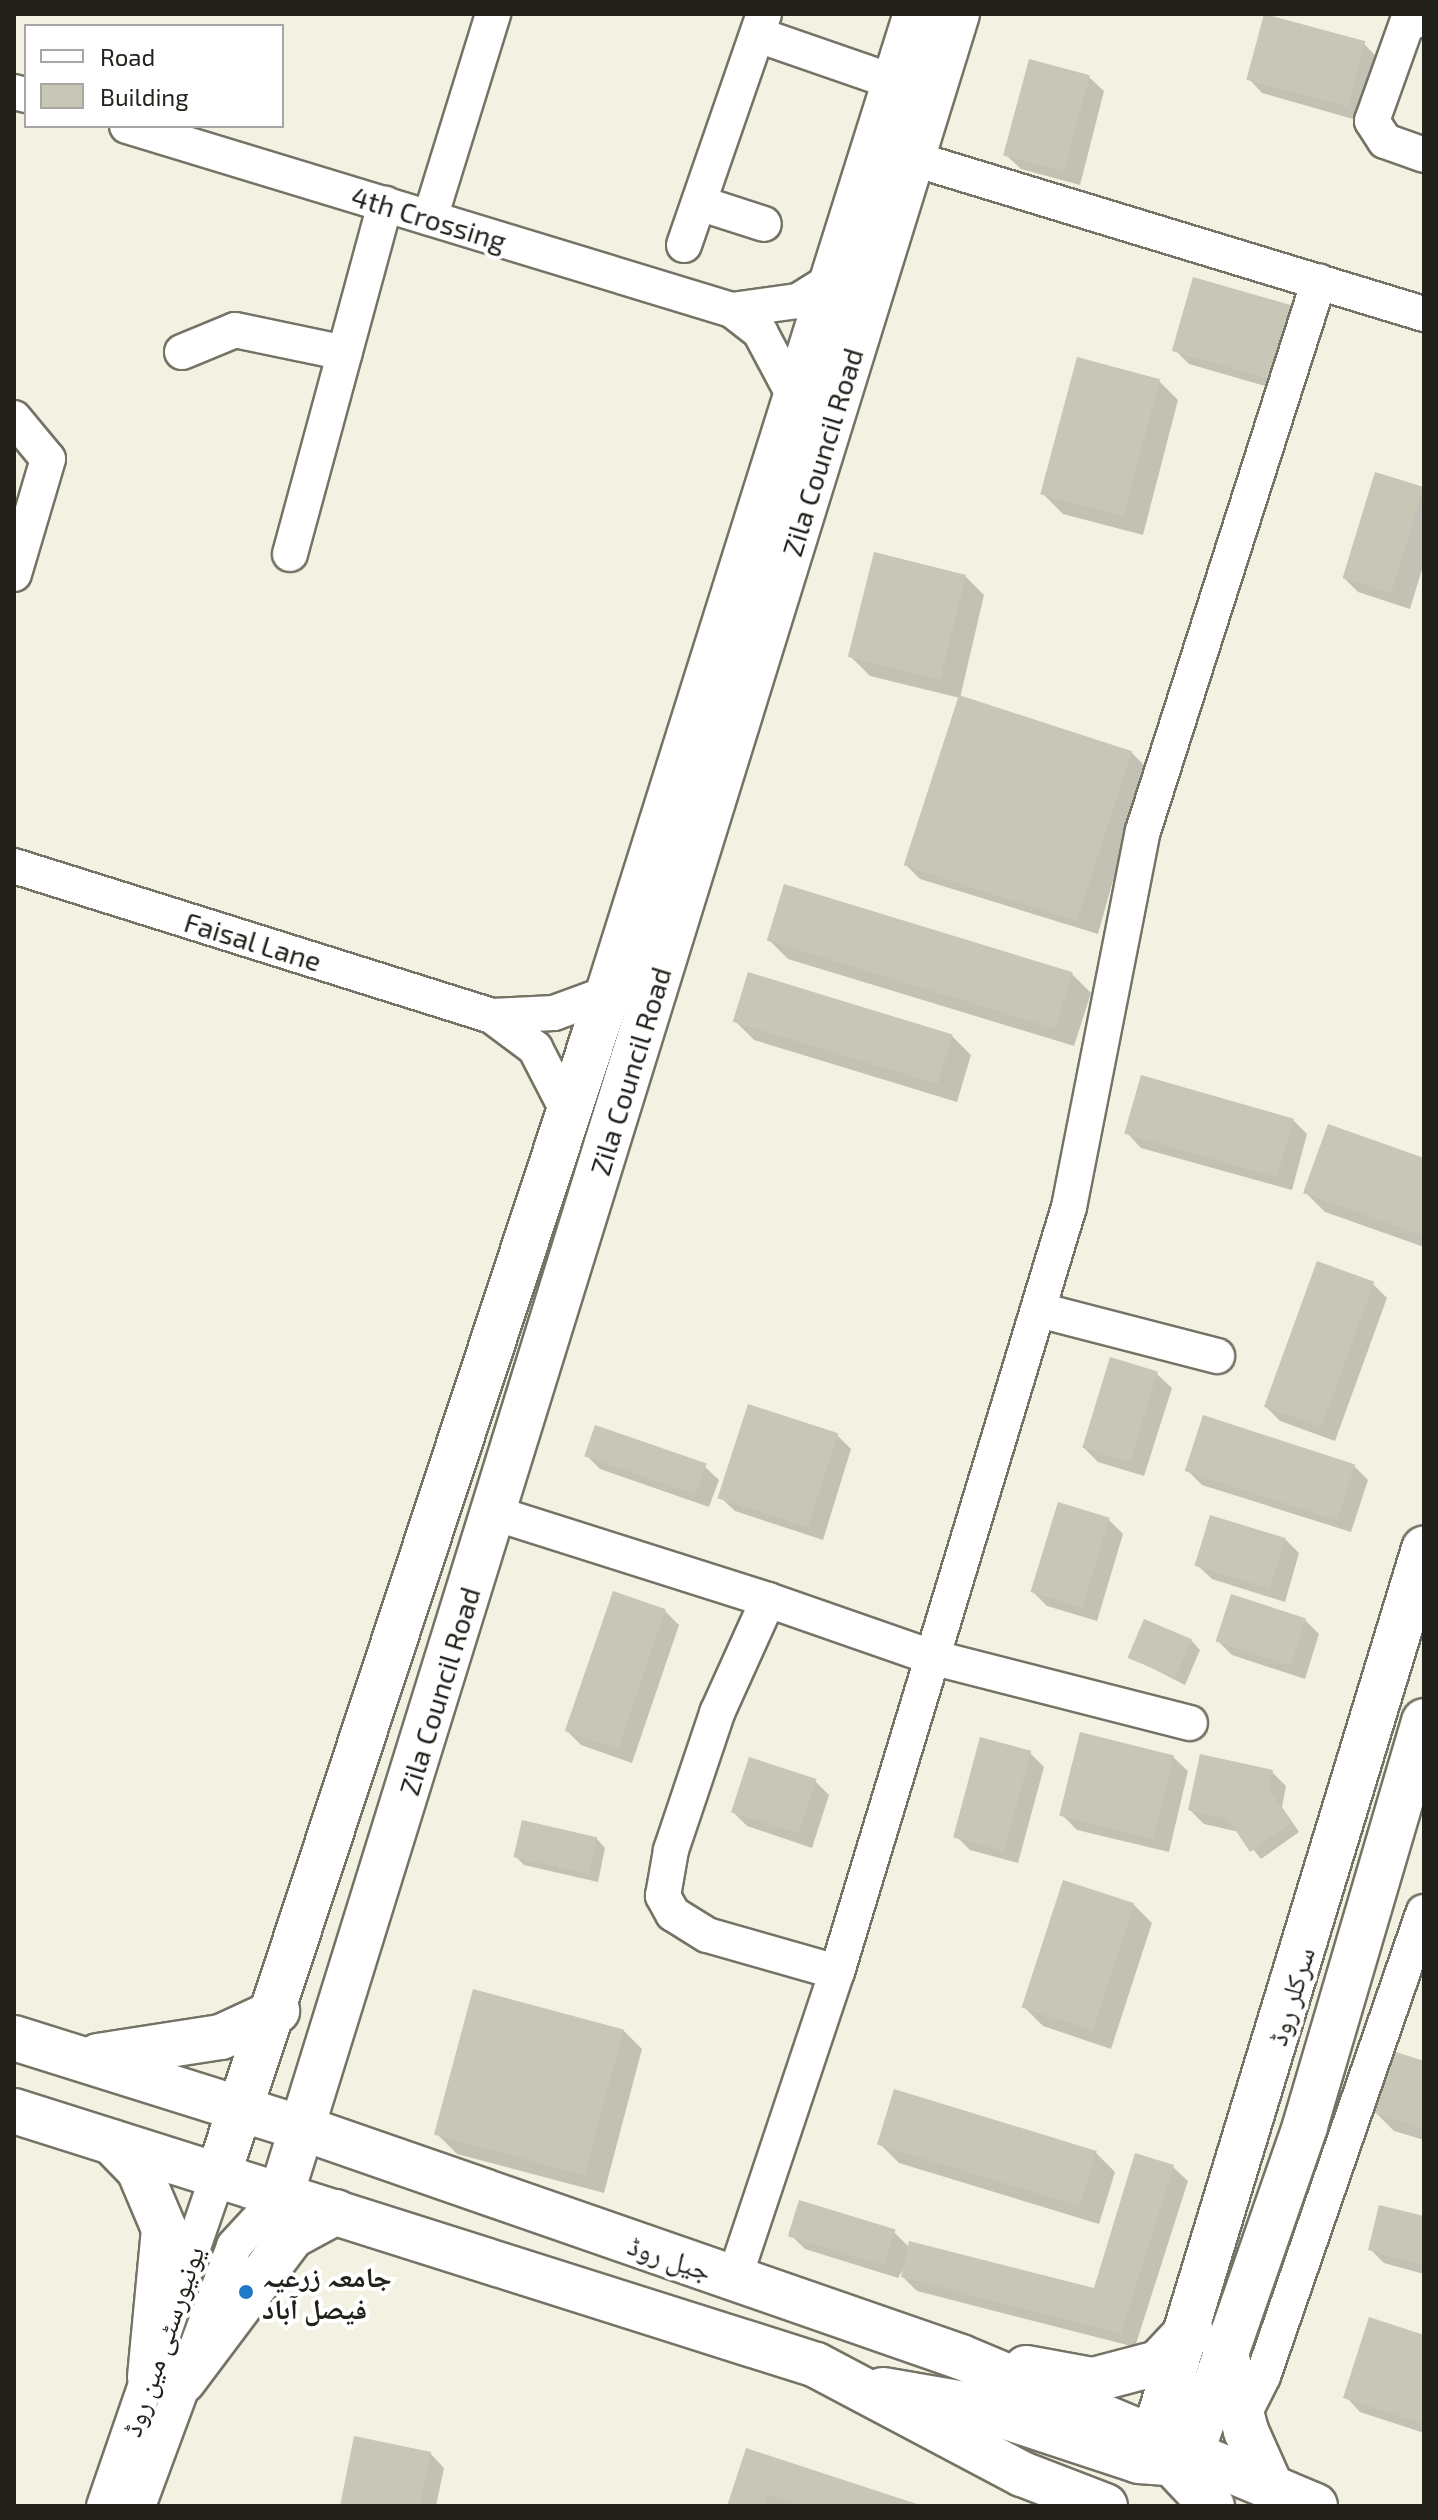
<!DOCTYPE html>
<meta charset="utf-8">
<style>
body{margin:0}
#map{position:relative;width:1438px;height:2520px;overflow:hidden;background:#f3f2e2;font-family:"Exo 2","Noto Naskh Arabic",sans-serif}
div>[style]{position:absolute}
.shadow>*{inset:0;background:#0003}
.building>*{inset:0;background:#c7c6b7;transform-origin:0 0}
.roads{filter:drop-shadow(2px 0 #747365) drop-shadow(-2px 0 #747365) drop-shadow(0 2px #747365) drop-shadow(0 -2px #747365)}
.minor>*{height:34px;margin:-17px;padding:0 17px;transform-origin:17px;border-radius:17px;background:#fff}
.major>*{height:44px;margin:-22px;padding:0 22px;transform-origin:22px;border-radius:22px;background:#fff}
.dots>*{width:22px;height:22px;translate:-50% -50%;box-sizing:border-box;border:4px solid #fff;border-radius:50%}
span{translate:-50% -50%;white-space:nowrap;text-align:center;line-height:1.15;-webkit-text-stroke:8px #fff;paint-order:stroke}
.street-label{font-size:28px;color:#22211c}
.poi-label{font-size:28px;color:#22211c;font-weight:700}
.left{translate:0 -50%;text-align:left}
.frame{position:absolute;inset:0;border:16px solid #22211c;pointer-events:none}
.legend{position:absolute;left:24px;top:24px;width:260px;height:104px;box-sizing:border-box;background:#fff;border:2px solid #a7a6a4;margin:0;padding:10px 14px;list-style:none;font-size:24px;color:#22211c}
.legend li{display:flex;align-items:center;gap:16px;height:40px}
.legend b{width:40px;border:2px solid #a7a6a4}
</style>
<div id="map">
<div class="shadow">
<i style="clip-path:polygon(1364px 44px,1378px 58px,1360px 121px,1262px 93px,1248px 78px)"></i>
<i style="clip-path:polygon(1089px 77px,1104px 91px,1080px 185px,1021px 169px,1006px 155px)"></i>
<i style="clip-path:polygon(1295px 308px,1289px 393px,1189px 364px,1175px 350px)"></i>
<i style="clip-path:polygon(1159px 381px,1178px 400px,1143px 535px,1063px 514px,1044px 495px)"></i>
<i style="clip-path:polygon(1377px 474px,1424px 489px,1424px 563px,1410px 609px,1358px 592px,1344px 578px)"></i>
<i style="clip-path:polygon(965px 576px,984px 595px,960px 698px,1131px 752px,1145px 766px,1098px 934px,920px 879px,906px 865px,960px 698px,870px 676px,851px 657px)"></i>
<i style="clip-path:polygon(769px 940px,1072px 974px,1091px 993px,1074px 1046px,788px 959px)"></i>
<i style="clip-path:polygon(735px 1021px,952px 1036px,971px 1055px,957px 1102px,754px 1040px)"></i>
<i style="clip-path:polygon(1293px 1120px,1307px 1134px,1292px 1190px,1141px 1148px,1127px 1133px)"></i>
<i style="clip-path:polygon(1424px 1161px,1424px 1247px,1325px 1212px,1306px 1193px)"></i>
<i style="clip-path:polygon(1373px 1284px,1387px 1298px,1335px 1441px,1280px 1421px,1266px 1407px)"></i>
<i style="clip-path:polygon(1157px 1374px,1172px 1388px,1144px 1476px,1098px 1462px,1084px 1448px)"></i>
<i style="clip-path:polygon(837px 1435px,851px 1449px,823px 1540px,735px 1511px,720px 1497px)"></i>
<i style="clip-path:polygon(586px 1455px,704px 1466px,719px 1480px,709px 1507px,600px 1469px)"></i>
<i style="clip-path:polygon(1354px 1466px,1368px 1480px,1351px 1532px,1202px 1485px,1188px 1471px)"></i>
<i style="clip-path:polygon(1109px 1520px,1123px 1534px,1097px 1621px,1047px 1606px,1033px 1592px)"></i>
<i style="clip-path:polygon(1285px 1539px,1299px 1553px,1285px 1602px,1212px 1579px,1197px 1565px)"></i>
<i style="clip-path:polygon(665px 1611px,679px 1625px,632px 1763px,581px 1745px,567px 1731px)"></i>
<i style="clip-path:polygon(1305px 1620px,1319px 1634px,1305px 1679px,1232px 1655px,1218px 1641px)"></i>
<i style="clip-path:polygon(1191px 1640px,1200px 1650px,1185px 1685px,1130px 1657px)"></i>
<i style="clip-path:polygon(1030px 1753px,1044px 1767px,1018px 1863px,970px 1850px,956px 1836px)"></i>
<i style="clip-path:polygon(1173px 1757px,1188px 1771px,1169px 1852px,1077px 1830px,1063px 1816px)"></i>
<i style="clip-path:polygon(1272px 1772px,1286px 1786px,1282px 1807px,1299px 1832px,1261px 1859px,1239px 1832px,1204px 1824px,1190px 1810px)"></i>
<i style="clip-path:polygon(815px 1781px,829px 1795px,812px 1848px,747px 1826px,733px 1812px)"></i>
<i style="clip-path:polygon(596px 1838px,605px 1848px,598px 1882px,524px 1865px,515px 1856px)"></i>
<i style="clip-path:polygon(1133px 1904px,1152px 1923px,1111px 2049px,1043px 2026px,1024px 2007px)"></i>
<i style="clip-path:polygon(623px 2030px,642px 2049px,604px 2193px,457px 2154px,438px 2135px)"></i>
<i style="clip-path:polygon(1424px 2063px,1424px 2140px,1394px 2131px,1375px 2112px)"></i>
<i style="clip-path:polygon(880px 2144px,1096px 2153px,1115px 2172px,1099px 2224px,899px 2163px)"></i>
<i style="clip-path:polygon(1173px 2167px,1188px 2181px,1135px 2347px,917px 2291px,903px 2277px,906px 2264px,898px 2278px,805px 2249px,791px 2235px,894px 2232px,910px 2248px,1095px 2290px)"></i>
<i style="clip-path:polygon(1424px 2219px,1424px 2274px,1384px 2263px,1370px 2249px)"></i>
<i style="clip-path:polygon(1424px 2337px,1424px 2433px,1360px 2412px,1346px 2397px)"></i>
<i style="clip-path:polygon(748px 2451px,915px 2506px,729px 2506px)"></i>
<i style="clip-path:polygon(430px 2453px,444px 2468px,436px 2506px,342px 2506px)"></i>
</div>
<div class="building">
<i style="left:1264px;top:14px;width:105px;height:68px;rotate:15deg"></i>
<i style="left:1029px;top:59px;width:63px;height:100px;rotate:15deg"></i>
<i style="left:1193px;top:277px;width:107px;height:77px;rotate:16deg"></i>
<i style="left:1077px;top:357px;width:86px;height:142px;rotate:15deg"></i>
<i style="left:1375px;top:472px;width:51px;height:111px;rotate:17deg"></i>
<i style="left:874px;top:552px;width:95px;height:108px;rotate:14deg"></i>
<i style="left:959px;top:695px;width:182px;height:179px;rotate:18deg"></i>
<i style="left:784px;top:884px;width:302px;height:59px;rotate:17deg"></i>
<i style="left:748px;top:972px;width:214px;height:52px;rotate:17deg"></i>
<i style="left:1141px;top:1075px;width:159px;height:61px;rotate:16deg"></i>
<i style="clip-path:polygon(1328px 1124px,1424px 1158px,1424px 1236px,1303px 1193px)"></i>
<i style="left:1317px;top:1261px;width:61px;height:155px;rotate:20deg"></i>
<i style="left:1110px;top:1357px;width:50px;height:95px;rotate:17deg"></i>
<i style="left:748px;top:1404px;width:95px;height:99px;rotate:18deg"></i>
<i style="left:1203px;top:1415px;width:160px;height:59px;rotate:18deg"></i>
<i style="left:595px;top:1425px;width:118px;height:33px;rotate:19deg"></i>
<i style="left:1058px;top:1502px;width:54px;height:94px;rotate:17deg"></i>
<i style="left:1210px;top:1515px;width:79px;height:53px;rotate:17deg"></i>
<i style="left:613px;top:1591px;width:56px;height:148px;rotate:19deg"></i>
<i style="left:1231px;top:1594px;width:79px;height:50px;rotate:18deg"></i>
<i style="left:1144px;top:1619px;width:52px;height:42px;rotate:23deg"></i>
<i style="left:1080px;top:1732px;width:97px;height:86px;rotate:14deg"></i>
<i style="left:980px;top:1737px;width:53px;height:104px;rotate:15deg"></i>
<i style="clip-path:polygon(1200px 1754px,1273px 1770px,1269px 1789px,1292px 1823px,1250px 1852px,1228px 1819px,1188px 1810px)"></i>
<i style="left:749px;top:1757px;width:71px;height:58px;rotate:18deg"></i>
<i style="left:522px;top:1820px;width:77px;height:38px;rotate:13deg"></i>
<i style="left:1063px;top:1880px;width:75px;height:134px;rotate:18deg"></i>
<i style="left:473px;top:1989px;width:156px;height:151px;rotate:15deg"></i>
<i style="clip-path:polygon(1393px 2051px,1424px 2061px,1424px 2129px,1373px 2112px)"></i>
<i style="left:894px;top:2089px;width:212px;height:58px;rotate:17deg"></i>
<i style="clip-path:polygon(1135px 2153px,1174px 2165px,1121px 2334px,901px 2277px,909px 2241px,1094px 2288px)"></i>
<i style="left:799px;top:2200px;width:101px;height:38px;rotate:17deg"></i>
<i style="clip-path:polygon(1379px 2205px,1424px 2216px,1424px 2265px,1368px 2250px)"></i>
<i style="clip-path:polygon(1369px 2317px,1424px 2335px,1424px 2424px,1343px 2398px)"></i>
<i style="clip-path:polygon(354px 2436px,431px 2452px,420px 2506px,340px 2506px)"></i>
<i style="clip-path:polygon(746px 2448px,920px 2505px,920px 2506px,802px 2506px,768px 2495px,764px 2506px,727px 2506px)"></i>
</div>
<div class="roads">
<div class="minor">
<i style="left:1424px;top:19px;width:17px;rotate:167deg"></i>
<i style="left:1407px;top:23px;width:104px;rotate:109.7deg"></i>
<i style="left:1372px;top:121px;width:24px;rotate:57deg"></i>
<i style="left:1385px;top:141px;width:41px;rotate:19.7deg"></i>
<i style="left:758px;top:35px;width:144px;rotate:19.1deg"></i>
<i style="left:14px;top:92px;width:12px;rotate:14deg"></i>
<i style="left:127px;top:126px;width:632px;rotate:16.92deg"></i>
<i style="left:732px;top:310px;width:67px;rotate:-7.8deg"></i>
<i style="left:798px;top:301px;width:34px;rotate:-32deg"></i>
<i style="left:914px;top:159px;width:533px;rotate:16.91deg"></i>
<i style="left:699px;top:203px;width:68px;rotate:17.9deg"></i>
<i style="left:430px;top:218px;width:214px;rotate:-72.8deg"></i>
<i style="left:684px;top:245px;width:244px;rotate:-70.9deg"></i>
<i style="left:732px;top:310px;width:36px;rotate:38deg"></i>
<i style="left:760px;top:332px;width:70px;rotate:62deg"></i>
<i style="left:182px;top:352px;width:57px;rotate:-22.5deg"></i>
<i style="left:235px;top:330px;width:112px;rotate:11.8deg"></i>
<i style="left:14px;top:418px;width:53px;rotate:50.3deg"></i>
<i style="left:48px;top:459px;width:120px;rotate:106.5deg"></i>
<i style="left:290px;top:554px;width:363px;rotate:-74.8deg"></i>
<i style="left:14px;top:866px;width:501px;rotate:17.42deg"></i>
<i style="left:492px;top:1016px;width:54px;rotate:36.7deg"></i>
<i style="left:535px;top:1048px;width:74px;rotate:62.7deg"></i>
<i style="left:492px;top:1016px;width:62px;rotate:-2.8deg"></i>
<i style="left:554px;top:1013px;width:58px;rotate:-20.3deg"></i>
<i style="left:1039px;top:1310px;width:184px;rotate:14.5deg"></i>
<i style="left:494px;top:1513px;width:287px;rotate:17.6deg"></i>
<i style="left:837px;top:1972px;width:135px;rotate:-164.1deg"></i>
<i style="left:707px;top:1935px;width:40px;rotate:-148deg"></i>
<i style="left:673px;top:1914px;width:21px;rotate:-119deg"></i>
<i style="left:663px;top:1896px;width:47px;rotate:-80.1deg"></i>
<i style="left:671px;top:1850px;width:145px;rotate:-71.4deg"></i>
<i style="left:717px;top:1713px;width:124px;rotate:-65.7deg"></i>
<i style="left:768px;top:1600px;width:177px;rotate:19.2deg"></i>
<i style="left:935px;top:1658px;width:263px;rotate:14.3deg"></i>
<i style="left:734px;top:2279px;width:324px;rotate:-71.5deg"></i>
<i style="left:837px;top:1972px;width:799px;rotate:-73.13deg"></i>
<i style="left:1069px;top:1207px;width:383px;rotate:-78.9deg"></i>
<i style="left:1143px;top:831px;width:577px;rotate:-72.26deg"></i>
<i style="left:1242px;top:2418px;width:47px;rotate:-63.4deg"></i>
<i style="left:1263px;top:2376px;width:491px;rotate:-70.9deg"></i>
<i style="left:104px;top:2506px;width:350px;rotate:-71deg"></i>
<i style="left:138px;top:2506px;width:277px;rotate:-69.7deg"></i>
<i style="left:234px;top:2246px;width:69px;rotate:-47.3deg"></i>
</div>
<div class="major">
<i style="left:14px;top:2038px;width:305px;rotate:17.4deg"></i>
<i style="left:305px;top:2129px;width:694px;rotate:19.17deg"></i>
<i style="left:961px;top:2357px;width:384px;rotate:22.8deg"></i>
<i style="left:98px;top:2056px;width:124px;rotate:-8.8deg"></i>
<i style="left:221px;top:2037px;width:62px;rotate:-24.9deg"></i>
<i style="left:14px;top:2111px;width:841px;rotate:17.57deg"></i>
<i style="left:816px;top:2365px;width:233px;rotate:27.9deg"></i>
<i style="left:1022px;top:2474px;width:89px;rotate:21.1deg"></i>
<i style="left:112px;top:2142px;width:39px;rotate:46deg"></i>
<i style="left:139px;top:2170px;width:64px;rotate:67deg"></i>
<i style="left:164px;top:2229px;width:149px;rotate:95.4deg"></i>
<i style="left:218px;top:2175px;width:1245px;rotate:-71.74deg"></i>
<i style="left:608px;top:993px;width:1026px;rotate:-72.54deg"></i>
<i style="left:281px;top:2195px;width:2283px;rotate:-72.78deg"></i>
<i style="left:1224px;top:2347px;width:87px;rotate:75.3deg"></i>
<i style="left:1246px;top:2431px;width:64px;rotate:65.9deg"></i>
<i style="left:1026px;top:2368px;width:68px;rotate:10.2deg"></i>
<i style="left:1093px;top:2380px;width:67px;rotate:-14.7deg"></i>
<i style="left:1158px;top:2363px;width:47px;rotate:-46.7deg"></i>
<i style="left:183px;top:2381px;width:181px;rotate:-53.1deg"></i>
<i style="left:292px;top:2236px;width:50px;rotate:-28.6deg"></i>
<i style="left:883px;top:2390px;width:88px;rotate:9.8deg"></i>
<i style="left:970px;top:2405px;width:178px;rotate:18.3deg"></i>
<i style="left:1139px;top:2461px;width:28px;rotate:4deg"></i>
<i style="left:1167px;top:2463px;width:26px;rotate:-21deg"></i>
<i style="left:1191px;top:2454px;width:347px;rotate:-70.8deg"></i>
<i style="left:1305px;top:2126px;width:422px;rotate:-73.6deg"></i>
<i style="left:1212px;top:2506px;width:88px;rotate:-133.2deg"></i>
<i style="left:1152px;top:2442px;width:934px;rotate:-73.06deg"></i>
</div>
</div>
<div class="dots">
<i style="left:246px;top:2292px;background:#2079c6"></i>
</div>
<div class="street-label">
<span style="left:429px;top:218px;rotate:17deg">4th Crossing</span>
<span style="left:822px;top:452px;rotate:-73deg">Zila Council Road</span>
<span style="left:253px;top:941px;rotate:17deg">Faisal Lane</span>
<span style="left:630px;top:1071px;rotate:-73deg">Zila Council Road</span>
<span style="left:439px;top:1691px;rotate:-73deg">Zila Council Road</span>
<span style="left:1290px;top:1996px;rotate:-73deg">سرکلر روڈ</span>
<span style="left:670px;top:2257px;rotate:19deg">جیل روڈ</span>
<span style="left:162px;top:2341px;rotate:-71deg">یونیورسٹی مین روڈ</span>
</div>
<div class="poi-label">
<span class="left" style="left:262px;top:2292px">جامعہ زرعیہ<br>فیصل آباد</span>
</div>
<div class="frame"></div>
<ul class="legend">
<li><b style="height:10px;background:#fff"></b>Road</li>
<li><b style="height:22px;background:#c7c6b7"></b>Building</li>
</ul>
</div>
